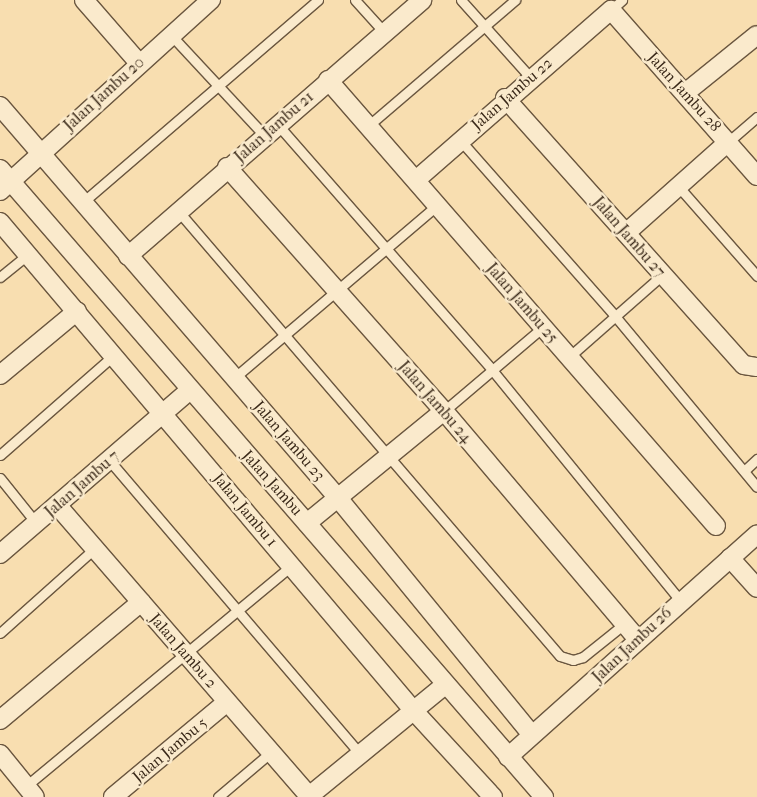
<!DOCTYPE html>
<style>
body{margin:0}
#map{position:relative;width:757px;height:797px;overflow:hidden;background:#f8deb0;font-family:"IM FELL French Canon",serif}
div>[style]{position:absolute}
.roads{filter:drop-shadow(1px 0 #6a563f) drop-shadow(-1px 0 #6a563f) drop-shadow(0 1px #6a563f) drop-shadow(0 -1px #6a563f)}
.service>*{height:9px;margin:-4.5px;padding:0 4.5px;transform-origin:4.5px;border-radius:4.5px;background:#faeacc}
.minor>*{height:18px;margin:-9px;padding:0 9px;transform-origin:9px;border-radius:9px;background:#faeacc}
span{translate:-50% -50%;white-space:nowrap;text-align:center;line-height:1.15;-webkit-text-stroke:5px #faeacc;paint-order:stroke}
.street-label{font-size:16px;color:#3a2919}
</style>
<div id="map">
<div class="roads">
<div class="service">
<i style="left:355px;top:0;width:43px;rotate:47.8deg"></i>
<i style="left:461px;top:0;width:103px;rotate:48.1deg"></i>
<i style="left:611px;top:10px;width:15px;rotate:-42deg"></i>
<i style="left:171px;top:35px;width:138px;rotate:47.1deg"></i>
<i style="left:278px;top:125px;width:327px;rotate:48.8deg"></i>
<i style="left:493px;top:371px;width:296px;rotate:50.8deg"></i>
<i style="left:368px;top:126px;width:194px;rotate:-40.6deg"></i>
<i style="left:460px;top:140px;width:235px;rotate:48.6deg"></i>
<i style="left:615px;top:316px;width:222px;rotate:50.3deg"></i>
<i style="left:728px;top:142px;width:38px;rotate:-41deg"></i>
<i style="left:678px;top:186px;width:120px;rotate:48.7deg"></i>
<i style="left:83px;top:202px;width:310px;rotate:-40.7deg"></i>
<i style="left:179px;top:212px;width:585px;rotate:49.37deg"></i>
<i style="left:560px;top:656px;width:14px;rotate:17deg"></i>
<i style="left:573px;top:660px;width:10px;rotate:-17deg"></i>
<i style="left:583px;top:657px;width:53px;rotate:-38.8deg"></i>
<i style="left:0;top:277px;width:36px;rotate:-39deg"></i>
<i style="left:569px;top:357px;width:124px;rotate:-41.4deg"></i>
<i style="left:234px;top:378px;width:267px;rotate:-40.4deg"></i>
<i style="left:444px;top:411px;width:130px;rotate:-40.3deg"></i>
<i style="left:0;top:455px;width:153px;rotate:-41.3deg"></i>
<i style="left:109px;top:460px;width:385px;rotate:49.5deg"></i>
<i style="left:744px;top:471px;width:18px;rotate:-43deg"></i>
<i style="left:0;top:478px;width:58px;rotate:51.3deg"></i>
<i style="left:0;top:633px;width:126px;rotate:-41.8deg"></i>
<i style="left:26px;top:786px;width:346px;rotate:-39.7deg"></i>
<i style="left:218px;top:797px;width:70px;rotate:-40.3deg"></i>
</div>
<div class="minor">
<i style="left:84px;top:0;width:84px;rotate:48.9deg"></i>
<i style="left:328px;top:80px;width:591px;rotate:48.98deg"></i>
<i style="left:685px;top:93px;width:92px;rotate:-38.9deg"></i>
<i style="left:505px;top:98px;width:358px;rotate:48.2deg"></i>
<i style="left:744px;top:365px;width:13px;rotate:9deg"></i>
<i style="left:0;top:106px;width:518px;rotate:49.23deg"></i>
<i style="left:338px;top:498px;width:306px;rotate:50.7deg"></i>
<i style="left:227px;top:167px;width:327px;rotate:48.4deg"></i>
<i style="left:444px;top:411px;width:300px;rotate:49.7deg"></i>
<i style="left:0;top:169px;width:831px;rotate:49.1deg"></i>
<i style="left:416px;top:180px;width:259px;rotate:-41.1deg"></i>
<i style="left:611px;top:10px;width:221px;rotate:48.7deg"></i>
<i style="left:0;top:191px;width:285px;rotate:-42.2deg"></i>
<i style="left:0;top:222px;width:639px;rotate:49.76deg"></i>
<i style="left:413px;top:710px;width:118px;rotate:47.4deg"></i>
<i style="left:626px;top:233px;width:137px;rotate:-41.7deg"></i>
<i style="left:128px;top:256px;width:390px;rotate:-41deg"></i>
<i style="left:0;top:375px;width:100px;rotate:-39.7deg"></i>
<i style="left:57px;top:505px;width:386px;rotate:49.1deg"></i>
<i style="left:307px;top:523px;width:177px;rotate:-39.3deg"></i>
<i style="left:0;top:554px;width:250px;rotate:-40.8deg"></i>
<i style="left:730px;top:558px;width:40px;rotate:48deg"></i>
<i style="left:0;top:720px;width:184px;rotate:-39.9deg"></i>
<i style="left:0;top:754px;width:55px;rotate:50.9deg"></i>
<i style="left:508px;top:757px;width:334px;rotate:-41.8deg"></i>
<i style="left:113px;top:797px;width:148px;rotate:-39.8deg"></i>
<i style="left:308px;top:797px;width:178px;rotate:-39.3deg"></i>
</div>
</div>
<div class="street-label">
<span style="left:684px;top:92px;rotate:48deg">Jalan Jambu 28</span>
<span style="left:104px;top:94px;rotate:-42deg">Jalan Jambu 20</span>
<span style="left:512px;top:94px;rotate:-41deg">Jalan Jambu 22</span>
<span style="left:274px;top:127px;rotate:-41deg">Jalan Jambu 21</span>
<span style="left:629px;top:237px;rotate:49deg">Jalan Jambu 27</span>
<span style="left:522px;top:303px;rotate:49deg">Jalan Jambu 25</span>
<span style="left:435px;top:402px;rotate:49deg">Jalan Jambu 24</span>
<span style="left:289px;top:441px;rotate:49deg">Jalan Jambu 23</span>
<span style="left:272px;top:483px;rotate:48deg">Jalan Jambu</span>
<span style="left:82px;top:484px;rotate:-41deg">Jalan Jambu 7</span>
<span style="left:245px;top:510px;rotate:50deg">Jalan Jambu 1</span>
<span style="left:632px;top:645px;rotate:-43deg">Jalan Jambu 26</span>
<span style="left:183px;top:651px;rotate:49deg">Jalan Jambu 2</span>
<span style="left:170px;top:750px;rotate:-40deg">Jalan Jambu 5</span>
</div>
</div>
